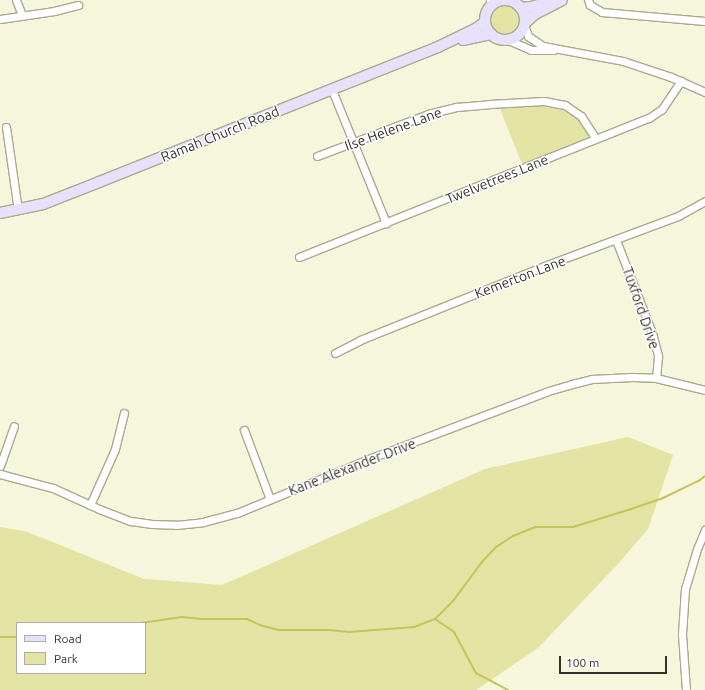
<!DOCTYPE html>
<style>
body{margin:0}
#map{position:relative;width:705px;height:690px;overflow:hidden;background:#f5f6dc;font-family:Ubuntu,sans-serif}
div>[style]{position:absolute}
.green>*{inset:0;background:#e3e3a4}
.round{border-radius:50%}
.stream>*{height:2px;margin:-1px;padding:0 1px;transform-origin:1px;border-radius:1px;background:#c5c45b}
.roads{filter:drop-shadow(1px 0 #a9aa91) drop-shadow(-1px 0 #a9aa91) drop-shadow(0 1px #a9aa91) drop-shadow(0 -1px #a9aa91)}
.street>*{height:7px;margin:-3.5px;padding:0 3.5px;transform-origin:3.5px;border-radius:3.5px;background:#fff}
.secondary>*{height:10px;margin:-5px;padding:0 5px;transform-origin:5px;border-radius:5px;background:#e7e1fb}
.secondary>.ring{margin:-5px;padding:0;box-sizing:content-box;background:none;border:10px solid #e7e1fb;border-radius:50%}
span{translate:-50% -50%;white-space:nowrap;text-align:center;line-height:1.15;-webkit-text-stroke:3px #fff;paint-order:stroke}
.street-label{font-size:14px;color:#323228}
.legend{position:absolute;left:16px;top:622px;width:130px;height:52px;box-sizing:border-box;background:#fff;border:1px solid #adada9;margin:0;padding:5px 7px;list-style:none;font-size:12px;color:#323228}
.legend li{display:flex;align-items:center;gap:8px;height:20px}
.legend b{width:20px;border:1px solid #adada9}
.scale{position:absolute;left:559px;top:656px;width:108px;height:18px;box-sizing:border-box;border:2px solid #323228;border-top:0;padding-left:5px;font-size:12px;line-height:14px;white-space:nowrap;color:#323228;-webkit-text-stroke:3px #fff;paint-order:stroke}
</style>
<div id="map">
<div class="green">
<i class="round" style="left:485px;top:0;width:40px;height:40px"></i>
<i style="clip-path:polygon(548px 105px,570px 110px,577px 116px,588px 130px,588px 139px,522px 164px,499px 106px)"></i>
<i style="clip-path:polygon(evenodd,628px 437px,673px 455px,648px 529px,618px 564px,538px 648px,476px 690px,0 690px,0 527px,28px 532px,144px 579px,222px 585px,485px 469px,628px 437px,17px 623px,145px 623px,145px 673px,17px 673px,17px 623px)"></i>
</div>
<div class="stream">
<i style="left:435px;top:619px;width:23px;rotate:34deg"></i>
<i style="left:454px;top:632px;width:47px;rotate:61.8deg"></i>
<i style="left:476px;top:673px;width:36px;rotate:28deg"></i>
<i style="left:141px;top:623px;width:41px;rotate:-8.3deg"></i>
<i style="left:182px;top:617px;width:20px;rotate:6deg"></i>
<i style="left:202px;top:619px;width:45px"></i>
<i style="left:247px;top:619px;width:14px;rotate:25deg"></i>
<i style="left:260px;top:625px;width:20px;rotate:15deg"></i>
<i style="left:279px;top:630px;width:50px"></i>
<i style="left:329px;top:630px;width:20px;rotate:6deg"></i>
<i style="left:349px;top:632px;width:65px;rotate:-4.4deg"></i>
<i style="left:414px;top:627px;width:22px;rotate:-21deg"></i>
<i style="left:435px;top:619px;width:25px;rotate:-45deg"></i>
<i style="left:453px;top:601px;width:49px;rotate:-53.4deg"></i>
<i style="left:482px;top:562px;width:21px;rotate:-47deg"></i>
<i style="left:496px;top:547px;width:20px;rotate:-33deg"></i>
<i style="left:513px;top:536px;width:24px;rotate:-22deg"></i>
<i style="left:535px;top:527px;width:38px"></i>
<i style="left:573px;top:527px;width:61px;rotate:-17.2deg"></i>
<i style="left:631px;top:509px;width:34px;rotate:-19deg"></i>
<i style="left:663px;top:498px;width:41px;rotate:-25.9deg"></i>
<i style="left:700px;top:480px;width:6px;rotate:-39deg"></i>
<i style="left:0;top:637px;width:17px"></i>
</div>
<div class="roads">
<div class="street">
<i style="left:16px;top:0;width:16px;rotate:68deg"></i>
<i style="left:490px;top:0;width:5px;rotate:68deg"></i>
<i style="left:588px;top:0;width:5px;rotate:68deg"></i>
<i style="left:590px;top:5px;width:14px;rotate:30deg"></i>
<i style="left:602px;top:12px;width:103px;rotate:5deg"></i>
<i style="left:0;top:19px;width:55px;rotate:-8.4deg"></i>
<i style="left:54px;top:11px;width:25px;rotate:-14deg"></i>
<i style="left:524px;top:25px;width:12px;rotate:70deg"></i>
<i style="left:528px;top:36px;width:18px;rotate:34deg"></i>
<i style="left:543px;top:46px;width:81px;rotate:10.6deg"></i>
<i style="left:623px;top:61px;width:51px;rotate:18.4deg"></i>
<i style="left:671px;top:77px;width:37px;rotate:24deg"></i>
<i style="left:508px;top:40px;width:25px;rotate:23deg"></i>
<i style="left:531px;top:50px;width:22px"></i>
<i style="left:332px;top:90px;width:144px;rotate:67.9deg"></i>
<i style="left:6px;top:127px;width:84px;rotate:81.8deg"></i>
<i style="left:317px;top:156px;width:119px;rotate:-20.7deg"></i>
<i style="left:428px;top:114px;width:30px;rotate:-14deg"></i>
<i style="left:457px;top:107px;width:32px;rotate:-5deg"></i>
<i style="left:489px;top:104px;width:55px;rotate:-3.1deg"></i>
<i style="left:544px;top:101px;width:21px;rotate:11deg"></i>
<i style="left:565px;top:105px;width:19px;rotate:35deg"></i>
<i style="left:581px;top:116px;width:27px;rotate:57deg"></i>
<i style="left:616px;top:240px;width:100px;rotate:68.8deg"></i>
<i style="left:652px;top:333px;width:24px;rotate:75deg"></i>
<i style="left:658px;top:356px;width:22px;rotate:95deg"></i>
<i style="left:299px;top:257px;width:377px;rotate:-21.7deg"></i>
<i style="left:649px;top:118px;width:16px;rotate:-35deg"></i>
<i style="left:662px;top:109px;width:34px;rotate:-56deg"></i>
<i style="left:335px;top:353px;width:28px;rotate:-27deg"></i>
<i style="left:360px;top:340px;width:198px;rotate:-21.9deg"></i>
<i style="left:544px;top:266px;width:143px;rotate:-20.5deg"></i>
<i style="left:678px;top:216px;width:31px;rotate:-29deg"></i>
<i style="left:244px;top:430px;width:74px;rotate:69.4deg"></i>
<i style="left:0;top:466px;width:42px;rotate:-70.7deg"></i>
<i style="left:0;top:474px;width:55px;rotate:14.8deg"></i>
<i style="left:53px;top:488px;width:51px;rotate:24.5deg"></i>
<i style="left:99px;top:509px;width:34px;rotate:21deg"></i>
<i style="left:131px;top:521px;width:21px;rotate:8deg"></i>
<i style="left:152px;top:524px;width:24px;rotate:2deg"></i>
<i style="left:176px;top:525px;width:27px;rotate:-6deg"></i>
<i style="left:203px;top:522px;width:35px;rotate:-15deg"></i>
<i style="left:237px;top:513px;width:145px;rotate:-22.3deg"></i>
<i style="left:371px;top:458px;width:189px;rotate:-20.7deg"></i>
<i style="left:548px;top:391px;width:25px;rotate:-16deg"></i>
<i style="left:572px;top:384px;width:21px;rotate:-14deg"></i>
<i style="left:592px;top:379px;width:40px;rotate:-2.9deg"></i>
<i style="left:632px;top:377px;width:24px;rotate:2deg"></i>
<i style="left:656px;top:378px;width:50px;rotate:13.8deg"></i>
<i style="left:90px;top:505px;width:61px;rotate:-65.9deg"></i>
<i style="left:115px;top:449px;width:37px;rotate:-76deg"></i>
<i style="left:686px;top:690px;width:56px;rotate:-94.1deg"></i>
<i style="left:682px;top:634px;width:45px;rotate:-86.2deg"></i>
<i style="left:685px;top:589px;width:42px;rotate:-73.3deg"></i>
<i style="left:697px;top:549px;width:21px;rotate:-67deg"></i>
</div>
<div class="secondary">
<i class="ring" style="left:485px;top:0;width:30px;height:30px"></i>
<i style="left:521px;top:8px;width:10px;rotate:-6deg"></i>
<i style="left:531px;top:7px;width:19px;rotate:-16deg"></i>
<i style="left:525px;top:23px;width:13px;rotate:-42deg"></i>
<i style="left:535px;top:14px;width:30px;rotate:-27deg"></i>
<i style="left:463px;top:40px;width:29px;rotate:-12deg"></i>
<i style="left:0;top:213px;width:44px;rotate:-11.8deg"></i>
<i style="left:43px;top:204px;width:60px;rotate:-21.4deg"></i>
<i style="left:99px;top:182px;width:365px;rotate:-21.7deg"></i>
<i style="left:438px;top:47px;width:43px;rotate:-26deg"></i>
<i style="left:477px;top:28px;width:10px;rotate:-37deg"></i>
</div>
</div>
<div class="street-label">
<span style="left:393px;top:129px;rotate:-20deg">Ilse Helene Lane</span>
<span style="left:220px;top:134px;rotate:-22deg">Ramah Church Road</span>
<span style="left:497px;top:179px;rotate:-22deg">Twelvetrees Lane</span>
<span style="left:520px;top:277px;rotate:-21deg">Kemerton Lane</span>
<span style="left:641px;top:308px;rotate:71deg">Tuxford Drive</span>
<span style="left:352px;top:467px;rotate:-21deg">Kane Alexander Drive</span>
</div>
<ul class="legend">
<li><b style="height:5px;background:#e7e1fb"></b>Road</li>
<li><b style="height:11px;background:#e3e3a4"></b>Park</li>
</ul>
<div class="scale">100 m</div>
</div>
